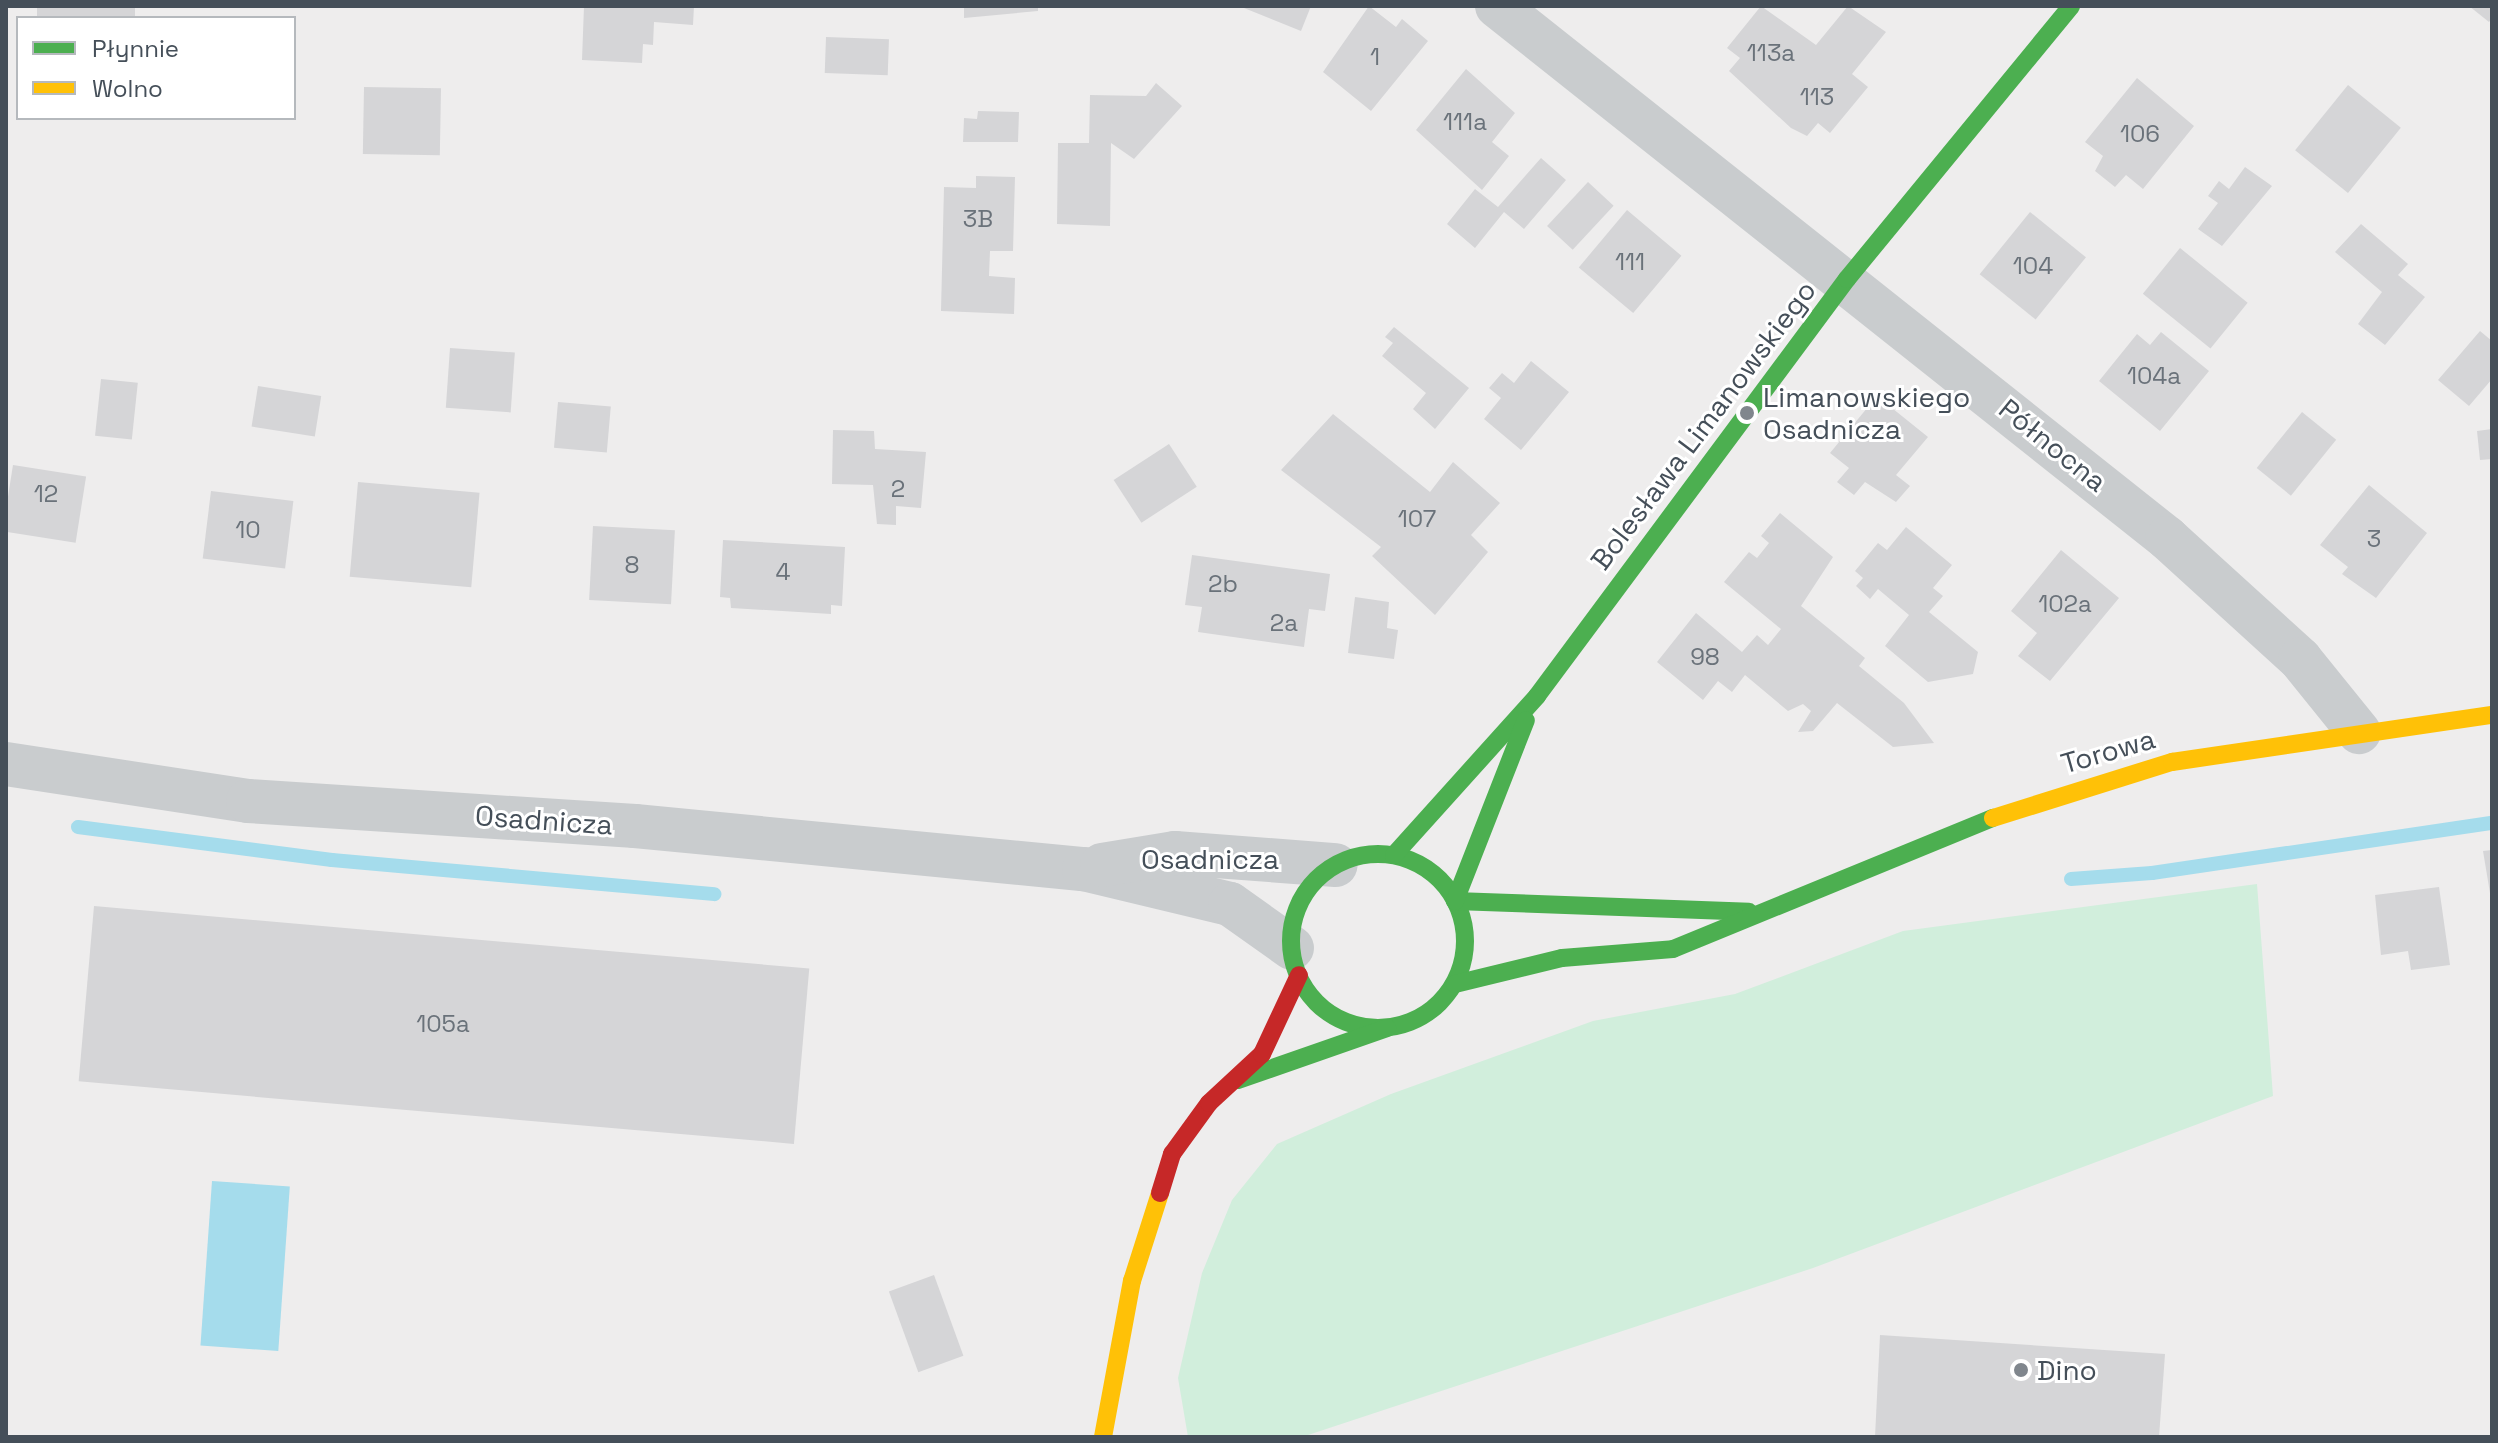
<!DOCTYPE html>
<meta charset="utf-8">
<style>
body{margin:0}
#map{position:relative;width:2498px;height:1443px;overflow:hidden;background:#eeeded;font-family:"Space Grotesk",sans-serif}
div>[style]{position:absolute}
.green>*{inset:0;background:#d1eedc}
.water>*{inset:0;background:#a5dcec;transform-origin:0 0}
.stream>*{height:14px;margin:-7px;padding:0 7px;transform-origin:7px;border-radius:7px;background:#a5dcec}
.building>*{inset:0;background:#d5d5d7;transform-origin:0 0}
.street>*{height:44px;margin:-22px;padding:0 22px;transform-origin:22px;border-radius:22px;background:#c9ccce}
.fast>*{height:18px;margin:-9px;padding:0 9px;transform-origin:9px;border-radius:9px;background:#4caf50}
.fast>.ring{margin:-9px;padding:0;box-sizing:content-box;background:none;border:18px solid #4caf50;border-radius:50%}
.slow>*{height:18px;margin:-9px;padding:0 9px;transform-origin:9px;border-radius:9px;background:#ffc107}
.jam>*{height:18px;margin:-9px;padding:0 9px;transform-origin:9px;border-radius:9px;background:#c62828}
.dots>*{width:22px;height:22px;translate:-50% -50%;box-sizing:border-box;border:4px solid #fff;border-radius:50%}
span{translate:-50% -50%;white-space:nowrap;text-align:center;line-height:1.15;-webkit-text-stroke:6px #fff;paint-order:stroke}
.number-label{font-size:24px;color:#6a727a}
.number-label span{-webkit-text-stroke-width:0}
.poi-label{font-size:28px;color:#454f59}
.left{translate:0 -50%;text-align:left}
.street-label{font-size:28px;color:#454f59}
.frame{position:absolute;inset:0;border:8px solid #454f59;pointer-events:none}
.legend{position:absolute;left:16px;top:16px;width:280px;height:104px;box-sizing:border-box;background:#fff;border:2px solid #b5b9bd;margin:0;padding:10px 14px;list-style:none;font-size:24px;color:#454f59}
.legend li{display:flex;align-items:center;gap:16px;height:40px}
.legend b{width:40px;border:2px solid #b5b9bd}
</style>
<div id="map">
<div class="green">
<i style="clip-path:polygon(2257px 884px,2273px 1096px,1813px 1268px,1302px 1437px,1188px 1437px,1178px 1378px,1202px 1273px,1232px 1200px,1277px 1144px,1391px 1094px,1593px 1021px,1735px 994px,1903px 931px)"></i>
</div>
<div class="water">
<i style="left:212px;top:1181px;width:78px;height:165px;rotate:4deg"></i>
</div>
<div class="stream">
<i style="left:78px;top:827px;width:256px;rotate:7.4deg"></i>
<i style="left:332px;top:860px;width:384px;rotate:5.1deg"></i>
<i style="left:2071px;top:879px;width:81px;rotate:-4.2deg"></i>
<i style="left:2152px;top:873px;width:344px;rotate:-8.4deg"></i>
</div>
<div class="building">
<i style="left:37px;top:6px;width:98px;height:12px"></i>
<i style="clip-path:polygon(584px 6px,694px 6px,693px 25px,654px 22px,653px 45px,643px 44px,642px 63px,582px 60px)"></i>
<i style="clip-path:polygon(964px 6px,1038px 6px,1038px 11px,964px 18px)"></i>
<i style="clip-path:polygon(1239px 6px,1311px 6px,1301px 31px)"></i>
<i style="clip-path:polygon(1369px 6px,1396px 27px,1402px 19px,1428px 41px,1371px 111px,1323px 72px)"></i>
<i style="clip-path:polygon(1761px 6px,1816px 45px,1848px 6px,1886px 32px,1852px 74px,1868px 87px,1830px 133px,1818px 123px,1807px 136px,1791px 128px,1729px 71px,1740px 58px,1727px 48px)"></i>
<i style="clip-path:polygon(2469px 6px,2492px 6px,2492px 18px,2489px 22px)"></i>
<i style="left:826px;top:37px;width:63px;height:36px;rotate:2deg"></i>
<i style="clip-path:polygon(1466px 69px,1515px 113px,1492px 142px,1509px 156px,1482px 190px,1416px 130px)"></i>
<i style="clip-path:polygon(2137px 78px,2194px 126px,2143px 189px,2126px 175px,2115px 187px,2095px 171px,2103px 156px,2085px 142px)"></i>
<i style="clip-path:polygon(1156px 83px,1182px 106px,1134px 159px,1111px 143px,1110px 226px,1057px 224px,1058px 143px,1089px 143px,1090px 95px,1146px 96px)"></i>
<i style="left:2348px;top:85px;width:68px;height:84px;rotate:39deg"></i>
<i style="left:364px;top:87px;width:77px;height:67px;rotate:1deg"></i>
<i style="clip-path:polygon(978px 111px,1019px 112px,1018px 142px,963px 142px,964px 118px,977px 119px)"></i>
<i style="clip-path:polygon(1541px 158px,1566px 180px,1524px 229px,1504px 212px,1475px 248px,1447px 224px,1475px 189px,1498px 207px)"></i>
<i style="clip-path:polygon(2245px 167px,2272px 186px,2222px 246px,2198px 229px,2218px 203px,2208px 196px,2219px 181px,2229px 189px)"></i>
<i style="clip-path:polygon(976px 176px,1015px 177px,1013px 251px,990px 251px,989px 276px,1015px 278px,1014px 314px,941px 311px,944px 187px,976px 188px)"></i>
<i style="left:1588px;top:182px;width:35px;height:60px;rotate:43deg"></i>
<i style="left:1627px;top:210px;width:71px;height:75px;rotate:40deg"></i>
<i style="left:2030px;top:212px;width:72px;height:80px;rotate:39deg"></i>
<i style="clip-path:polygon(2361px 224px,2408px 264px,2398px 275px,2425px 297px,2385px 345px,2358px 324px,2382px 292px,2335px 252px)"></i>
<i style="left:2180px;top:248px;width:87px;height:59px;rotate:39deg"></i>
<i style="clip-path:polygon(1394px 327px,1469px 388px,1435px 429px,1413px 409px,1426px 393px,1382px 356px,1393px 343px,1385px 337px)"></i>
<i style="clip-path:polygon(2480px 331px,2492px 341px,2492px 379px,2469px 406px,2438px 380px)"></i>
<i style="clip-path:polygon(2161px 332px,2209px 371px,2160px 431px,2099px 381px,2137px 334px,2150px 345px)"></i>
<i style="left:450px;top:348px;width:65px;height:60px;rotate:4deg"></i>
<i style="clip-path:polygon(1531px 361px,1569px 392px,1521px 450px,1484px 419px,1501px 398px,1489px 388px,1502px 373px,1514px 383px)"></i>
<i style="left:101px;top:379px;width:37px;height:57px;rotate:6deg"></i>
<i style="left:258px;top:386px;width:64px;height:41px;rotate:9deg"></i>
<i style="clip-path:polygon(1877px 396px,1928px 437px,1896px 475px,1910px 486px,1896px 502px,1865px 482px,1854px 495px,1837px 482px,1849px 468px,1830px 453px)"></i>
<i style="left:558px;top:402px;width:53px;height:46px;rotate:5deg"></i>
<i style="left:2302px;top:412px;width:44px;height:72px;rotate:39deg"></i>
<i style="clip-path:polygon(1333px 414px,1430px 492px,1453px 462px,1500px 503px,1471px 535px,1488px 552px,1435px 615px,1372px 556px,1381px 547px,1281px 470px)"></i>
<i style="clip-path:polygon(2492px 429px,2492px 459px,2480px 460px,2477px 431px)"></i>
<i style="clip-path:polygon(833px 430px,874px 431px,875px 449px,926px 452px,921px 508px,896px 506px,896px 525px,877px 524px,873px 485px,832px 484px)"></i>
<i style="left:1169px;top:444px;width:51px;height:66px;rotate:57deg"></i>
<i style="left:13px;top:465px;width:74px;height:67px;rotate:9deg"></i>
<i style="left:358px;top:482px;width:122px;height:95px;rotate:5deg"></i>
<i style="clip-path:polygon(2369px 485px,2427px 533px,2376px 598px,2342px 574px,2348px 567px,2320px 545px)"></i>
<i style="left:211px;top:491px;width:83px;height:68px;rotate:7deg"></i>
<i style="clip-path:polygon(1780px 513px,1833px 557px,1801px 606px,1865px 658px,1859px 666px,1904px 703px,1934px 743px,1893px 747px,1837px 703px,1813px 731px,1798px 732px,1811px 711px,1803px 704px,1788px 711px,1745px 675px,1732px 692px,1718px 681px,1703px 700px,1657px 662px,1696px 613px,1742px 652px,1757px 635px,1768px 645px,1781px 629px,1724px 582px,1749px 552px,1757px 558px,1769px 543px,1761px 536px)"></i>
<i style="left:593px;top:526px;width:82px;height:74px;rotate:3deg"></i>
<i style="clip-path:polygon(1906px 527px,1952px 565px,1933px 588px,1943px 596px,1929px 612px,1978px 652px,1973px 674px,1928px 682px,1885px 646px,1909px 615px,1878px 589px,1870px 599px,1856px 586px,1863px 578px,1855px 571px,1878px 543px,1887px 550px)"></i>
<i style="clip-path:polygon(723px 540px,845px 547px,842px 606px,831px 605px,831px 614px,731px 608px,730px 598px,720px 597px)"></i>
<i style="clip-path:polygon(2061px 550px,2119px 598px,2050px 681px,2018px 656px,2037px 633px,2011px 611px)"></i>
<i style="clip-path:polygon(1192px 555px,1330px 574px,1325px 611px,1309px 609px,1304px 647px,1198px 632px,1202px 607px,1185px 605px)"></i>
<i style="clip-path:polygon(1355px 597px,1389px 602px,1387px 628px,1398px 630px,1394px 659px,1348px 653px)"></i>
<i style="clip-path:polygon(2492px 850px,2492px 893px,2490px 893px,2483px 851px)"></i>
<i style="clip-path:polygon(2439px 887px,2450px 965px,2411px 970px,2408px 951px,2381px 955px,2375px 895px)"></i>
<i style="left:94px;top:906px;width:718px;height:176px;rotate:5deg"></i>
<i style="left:934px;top:1275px;width:86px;height:48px;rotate:70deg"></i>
<i style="clip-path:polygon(1880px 1335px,2165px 1354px,2159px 1437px,1875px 1437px)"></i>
</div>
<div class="street">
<i style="left:1497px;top:6px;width:856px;rotate:38.45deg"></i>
<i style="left:2167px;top:538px;width:180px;rotate:42.3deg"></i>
<i style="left:2300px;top:659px;width:94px;rotate:51.1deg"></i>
<i style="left:6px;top:764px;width:245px;rotate:8.7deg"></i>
<i style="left:248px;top:801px;width:388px;rotate:3.7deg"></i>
<i style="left:635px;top:826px;width:451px;rotate:5.5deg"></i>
<i style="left:1084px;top:869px;width:150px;rotate:13.5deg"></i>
<i style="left:1230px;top:904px;width:76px;rotate:35.4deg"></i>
<i style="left:1102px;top:865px;width:74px;rotate:-9.3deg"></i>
<i style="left:1175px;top:853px;width:161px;rotate:4.3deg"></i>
</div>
<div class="fast">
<i class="ring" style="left:1291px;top:854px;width:156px;height:156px"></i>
<i style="left:1394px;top:855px;width:214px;rotate:-48deg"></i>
<i style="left:1537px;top:696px;width:520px;rotate:-53.37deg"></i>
<i style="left:1847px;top:279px;width:353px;rotate:-50.6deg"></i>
<i style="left:1455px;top:901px;width:294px;rotate:2.1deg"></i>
<i style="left:1455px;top:901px;width:194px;rotate:-68.6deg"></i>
<i style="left:1455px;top:984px;width:110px;rotate:-13.7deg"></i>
<i style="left:1562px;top:958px;width:111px;rotate:-4.6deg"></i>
<i style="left:1673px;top:949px;width:346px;rotate:-22.3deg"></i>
<i style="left:1238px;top:1080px;width:158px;rotate:-19.2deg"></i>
</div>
<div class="slow">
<i style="left:1993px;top:818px;width:188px;rotate:-17.4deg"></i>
<i style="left:2172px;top:762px;width:323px;rotate:-8.4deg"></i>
<i style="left:1103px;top:1437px;width:159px;rotate:-79.5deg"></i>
<i style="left:1132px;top:1281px;width:92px;rotate:-72.3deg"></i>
</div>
<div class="jam">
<i style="left:1160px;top:1193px;width:41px;rotate:-72.9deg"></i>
<i style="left:1172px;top:1154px;width:63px;rotate:-54deg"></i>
<i style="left:1209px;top:1103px;width:72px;rotate:-42.8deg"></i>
<i style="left:1262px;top:1054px;width:87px;rotate:-64.9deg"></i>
</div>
<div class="dots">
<i style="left:1747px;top:413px;background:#80868d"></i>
<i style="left:2021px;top:1370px;background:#80868d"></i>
</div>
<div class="number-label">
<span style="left:1771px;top:53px">113a</span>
<span style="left:1375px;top:57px">1</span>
<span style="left:1817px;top:97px">113</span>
<span style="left:1465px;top:122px">111a</span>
<span style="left:2140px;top:134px">106</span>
<span style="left:978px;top:219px">3B</span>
<span style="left:1630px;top:262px">111</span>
<span style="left:2033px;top:266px">104</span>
<span style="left:2154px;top:376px">104a</span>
<span style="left:898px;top:489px">2</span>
<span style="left:46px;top:494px">12</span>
<span style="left:1417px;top:519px">107</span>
<span style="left:248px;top:530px">10</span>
<span style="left:2374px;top:539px">3</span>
<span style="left:632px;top:565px">8</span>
<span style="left:783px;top:572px">4</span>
<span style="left:1223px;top:584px">2b</span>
<span style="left:2065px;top:604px">102a</span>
<span style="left:1284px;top:623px">2a</span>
<span style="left:1705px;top:657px">98</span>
<span style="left:443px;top:1024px">105a</span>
</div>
<div class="poi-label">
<span class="left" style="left:1763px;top:413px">Limanowskiego<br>Osadnicza</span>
<span class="left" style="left:2037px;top:1370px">Dino</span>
</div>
<div class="street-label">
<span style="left:1703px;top:425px;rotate:-53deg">Bolesława Limanowskiego</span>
<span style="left:2053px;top:445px;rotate:39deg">Północna</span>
<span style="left:2108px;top:751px;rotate:-16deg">Torowa</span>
<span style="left:544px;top:820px;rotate:4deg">Osadnicza</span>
<span style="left:1210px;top:859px">Osadnicza</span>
</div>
<div class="frame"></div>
<ul class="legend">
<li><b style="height:10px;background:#4caf50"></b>Płynnie</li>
<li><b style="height:10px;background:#ffc107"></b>Wolno</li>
</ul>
</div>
